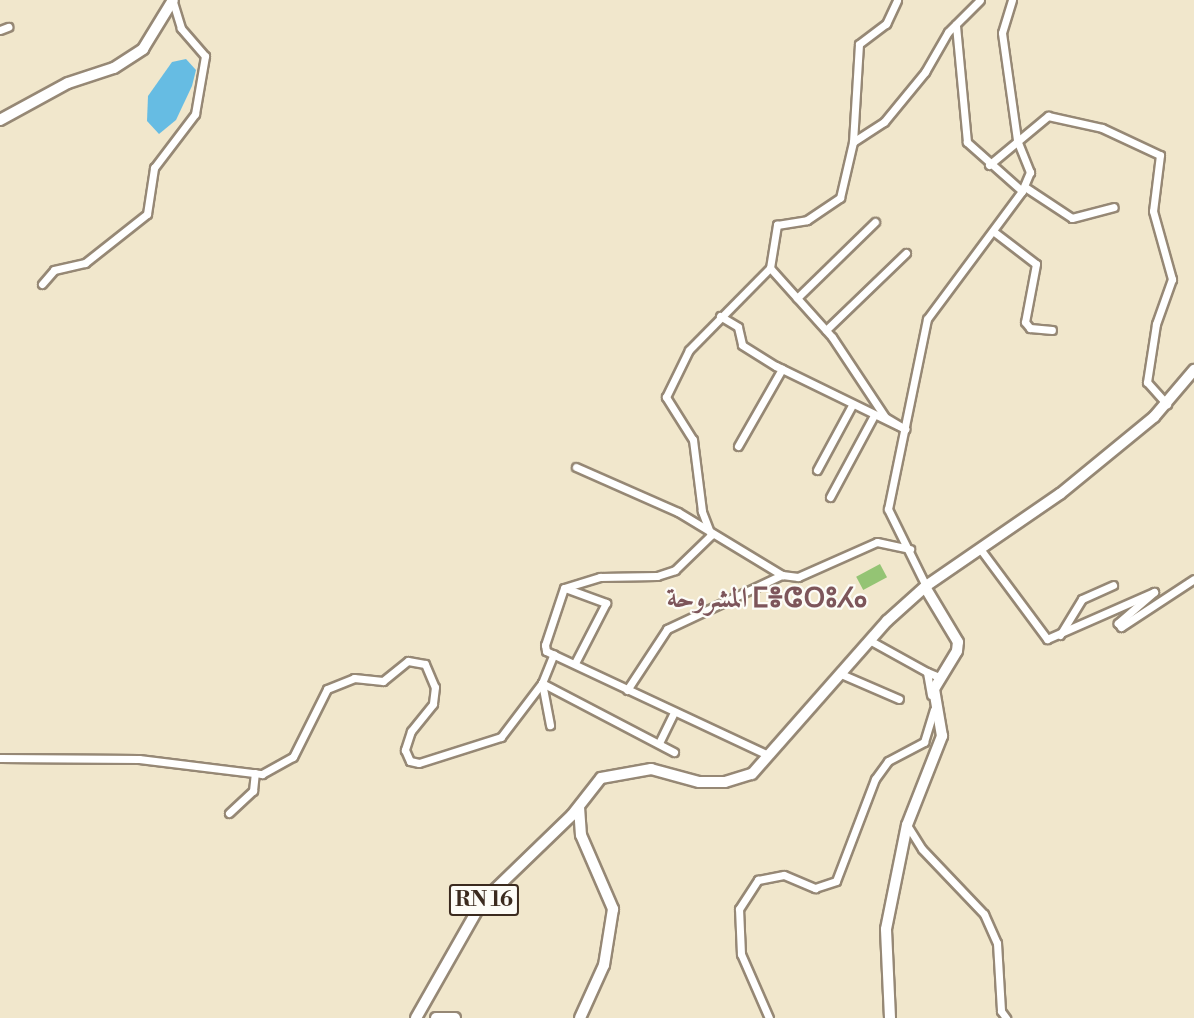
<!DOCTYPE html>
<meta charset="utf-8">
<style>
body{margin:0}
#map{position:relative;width:1194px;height:1018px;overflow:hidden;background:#f1e7cc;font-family:"Libre Bodoni",Amiri,"Noto Sans Tifinagh",serif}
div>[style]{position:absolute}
.green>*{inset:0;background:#94c474;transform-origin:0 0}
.water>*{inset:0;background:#66bce3}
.roads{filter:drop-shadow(2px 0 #968875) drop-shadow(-2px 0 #968875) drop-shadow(0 2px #968875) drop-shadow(0 -2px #968875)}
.street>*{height:7px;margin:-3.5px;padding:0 3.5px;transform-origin:3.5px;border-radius:3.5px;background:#fff}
.secondary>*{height:10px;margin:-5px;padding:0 5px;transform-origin:5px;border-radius:5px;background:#fff}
.primary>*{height:10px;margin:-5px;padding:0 5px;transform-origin:5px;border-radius:5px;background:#fff}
span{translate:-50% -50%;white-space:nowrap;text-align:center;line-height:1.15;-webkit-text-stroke:4.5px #fdfcf7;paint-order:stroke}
.shield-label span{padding:2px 4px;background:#fdfcf7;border:2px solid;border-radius:4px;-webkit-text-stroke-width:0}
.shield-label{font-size:21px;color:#3b2a1e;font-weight:700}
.district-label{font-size:28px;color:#7d555a;font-weight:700}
</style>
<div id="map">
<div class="green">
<i style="left:880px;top:564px;width:15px;height:27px;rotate:62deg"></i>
</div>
<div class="water">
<i style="clip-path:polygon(186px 59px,196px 70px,192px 86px,176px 120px,159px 134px,147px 121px,148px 96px,172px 62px)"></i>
</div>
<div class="roads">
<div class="street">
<i style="left:1012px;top:0;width:34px;rotate:107deg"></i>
<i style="left:1002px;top:33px;width:108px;rotate:82deg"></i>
<i style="left:1017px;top:140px;width:35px;rotate:68deg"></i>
<i style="left:1030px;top:172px;width:21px;rotate:113deg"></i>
<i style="left:0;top:30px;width:9px;rotate:-21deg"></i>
<i style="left:853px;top:142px;width:98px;rotate:-86.5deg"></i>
<i style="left:859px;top:44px;width:34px;rotate:-37deg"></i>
<i style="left:886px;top:24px;width:26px;rotate:-65deg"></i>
<i style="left:989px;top:165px;width:77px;rotate:-39.7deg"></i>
<i style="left:1048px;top:116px;width:55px;rotate:12.5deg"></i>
<i style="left:1102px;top:128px;width:64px;rotate:25deg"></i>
<i style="left:1160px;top:155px;width:56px;rotate:97.1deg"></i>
<i style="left:1153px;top:211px;width:71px;rotate:74.4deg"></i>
<i style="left:1172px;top:279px;width:48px;rotate:109.6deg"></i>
<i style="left:1156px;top:324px;width:59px;rotate:98.8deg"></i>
<i style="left:1147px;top:382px;width:30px;rotate:48deg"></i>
<i style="left:1025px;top:187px;width:56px;rotate:33.4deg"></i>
<i style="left:1072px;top:218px;width:43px;rotate:-14.7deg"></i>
<i style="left:993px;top:231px;width:54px;rotate:37.5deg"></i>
<i style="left:1036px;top:264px;width:59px;rotate:100.7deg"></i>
<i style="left:1025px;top:322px;width:8px;rotate:50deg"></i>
<i style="left:1030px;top:328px;width:22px;rotate:5deg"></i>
<i style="left:42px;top:284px;width:18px;rotate:-49deg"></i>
<i style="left:54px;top:270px;width:32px;rotate:-13deg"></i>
<i style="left:85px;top:263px;width:79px;rotate:-38.3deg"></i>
<i style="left:147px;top:214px;width:47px;rotate:-81.3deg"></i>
<i style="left:154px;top:168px;width:68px;rotate:-52.8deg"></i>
<i style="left:195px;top:114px;width:59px;rotate:-80.2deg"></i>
<i style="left:205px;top:56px;width:37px;rotate:-131deg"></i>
<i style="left:181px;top:28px;width:27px;rotate:-107deg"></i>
<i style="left:797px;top:298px;width:109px;rotate:-44.3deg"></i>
<i style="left:720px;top:316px;width:21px;rotate:31deg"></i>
<i style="left:738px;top:327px;width:18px;rotate:77deg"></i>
<i style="left:742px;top:345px;width:40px;rotate:32deg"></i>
<i style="left:776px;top:366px;width:144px;rotate:26deg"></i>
<i style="left:905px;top:429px;width:23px;rotate:-149deg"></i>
<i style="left:885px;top:417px;width:96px;rotate:-123.5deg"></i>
<i style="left:832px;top:337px;width:93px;rotate:-131.9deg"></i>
<i style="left:770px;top:268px;width:44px;rotate:-80.8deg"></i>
<i style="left:777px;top:225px;width:30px;rotate:-9deg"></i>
<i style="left:807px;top:220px;width:40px;rotate:-34deg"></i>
<i style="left:840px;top:198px;width:57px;rotate:-76.9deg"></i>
<i style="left:853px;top:142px;width:37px;rotate:-33deg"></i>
<i style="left:884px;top:122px;width:65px;rotate:-50.6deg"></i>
<i style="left:925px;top:72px;width:46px;rotate:-60.1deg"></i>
<i style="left:948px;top:32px;width:45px;rotate:-45deg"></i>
<i style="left:826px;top:330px;width:111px;rotate:-43.9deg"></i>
<i style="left:738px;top:446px;width:89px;rotate:-60.3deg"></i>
<i style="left:576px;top:467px;width:111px;rotate:23.8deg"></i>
<i style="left:678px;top:512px;width:122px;rotate:31.2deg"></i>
<i style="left:782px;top:575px;width:16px;rotate:7deg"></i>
<i style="left:798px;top:577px;width:86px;rotate:-23.9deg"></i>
<i style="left:877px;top:542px;width:34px;rotate:12deg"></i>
<i style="left:817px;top:470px;width:72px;rotate:-61.6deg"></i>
<i style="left:830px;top:497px;width:91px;rotate:-61.7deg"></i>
<i style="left:981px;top:550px;width:111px;rotate:53.4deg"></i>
<i style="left:1047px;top:639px;width:117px;rotate:-23.7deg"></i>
<i style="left:1154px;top:592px;width:48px;rotate:139.3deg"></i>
<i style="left:1118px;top:623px;width:5px;rotate:53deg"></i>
<i style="left:1121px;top:627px;width:87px;rotate:-33.3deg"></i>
<i style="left:926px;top:586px;width:86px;rotate:-116.3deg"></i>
<i style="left:888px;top:509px;width:194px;rotate:-78.4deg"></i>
<i style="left:927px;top:319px;width:159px;rotate:-53.4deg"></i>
<i style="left:1022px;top:191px;width:74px;rotate:-138.3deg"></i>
<i style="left:967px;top:142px;width:118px;rotate:-95.4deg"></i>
<i style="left:565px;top:588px;width:44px;rotate:20.1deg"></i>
<i style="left:606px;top:603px;width:68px;rotate:117.3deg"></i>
<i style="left:1060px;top:635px;width:42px;rotate:-58.6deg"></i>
<i style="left:1082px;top:599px;width:34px;rotate:-24deg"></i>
<i style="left:871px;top:641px;width:64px;rotate:29deg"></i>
<i style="left:841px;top:674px;width:63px;rotate:23.3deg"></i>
<i style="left:542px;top:683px;width:149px;rotate:27.6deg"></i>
<i style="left:542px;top:683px;width:43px;rotate:79.2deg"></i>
<i style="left:627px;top:690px;width:73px;rotate:-56.7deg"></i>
<i style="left:667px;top:629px;width:127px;rotate:-25.2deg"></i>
<i style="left:931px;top:695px;width:23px;rotate:-100deg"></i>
<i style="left:927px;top:672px;width:13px;rotate:23deg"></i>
<i style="left:659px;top:743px;width:34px;rotate:-64deg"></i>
<i style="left:768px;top:755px;width:245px;rotate:-154.9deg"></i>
<i style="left:546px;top:651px;width:6px;rotate:-99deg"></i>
<i style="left:545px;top:645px;width:60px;rotate:-71.6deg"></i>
<i style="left:564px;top:588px;width:38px;rotate:-17deg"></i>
<i style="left:600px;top:577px;width:57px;rotate:-1deg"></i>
<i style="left:657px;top:576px;width:19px;rotate:-18deg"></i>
<i style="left:675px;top:570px;width:50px;rotate:-44.2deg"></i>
<i style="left:711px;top:535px;width:26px;rotate:-111deg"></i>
<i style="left:702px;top:511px;width:72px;rotate:-97.2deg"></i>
<i style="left:693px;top:440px;width:51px;rotate:-122.1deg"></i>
<i style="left:666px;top:397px;width:52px;rotate:-63.9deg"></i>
<i style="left:689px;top:350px;width:115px;rotate:-45.4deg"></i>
<i style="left:0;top:758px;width:139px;rotate:0.4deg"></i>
<i style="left:139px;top:759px;width:124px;rotate:7deg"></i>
<i style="left:262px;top:774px;width:35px;rotate:-29deg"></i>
<i style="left:293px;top:757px;width:76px;rotate:-63.4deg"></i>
<i style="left:327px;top:689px;width:29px;rotate:-22deg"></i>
<i style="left:354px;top:678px;width:29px;rotate:6deg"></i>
<i style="left:383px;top:681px;width:32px;rotate:-39deg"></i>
<i style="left:408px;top:661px;width:17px;rotate:10deg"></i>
<i style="left:425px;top:664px;width:25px;rotate:67deg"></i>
<i style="left:435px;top:687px;width:17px;rotate:97deg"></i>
<i style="left:433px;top:704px;width:35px;rotate:129deg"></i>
<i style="left:411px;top:731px;width:20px;rotate:108deg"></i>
<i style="left:405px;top:750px;width:12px;rotate:66deg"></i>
<i style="left:410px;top:761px;width:9px;rotate:13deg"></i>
<i style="left:419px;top:763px;width:86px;rotate:-17.6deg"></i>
<i style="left:501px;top:737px;width:68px;rotate:-52.8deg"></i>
<i style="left:542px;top:683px;width:31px;rotate:-68deg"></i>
<i style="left:229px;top:813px;width:33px;rotate:-43deg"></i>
<i style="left:253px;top:791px;width:18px;rotate:-84deg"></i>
<i style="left:907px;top:825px;width:28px;rotate:58deg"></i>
<i style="left:922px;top:849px;width:90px;rotate:46.4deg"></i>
<i style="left:984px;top:914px;width:32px;rotate:66deg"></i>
<i style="left:997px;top:943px;width:68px;rotate:86.6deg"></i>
<i style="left:1001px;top:1011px;width:9px;rotate:54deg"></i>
<i style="left:769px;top:1018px;width:70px;rotate:-113.6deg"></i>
<i style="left:741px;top:954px;width:45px;rotate:-92.5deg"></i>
<i style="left:739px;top:909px;width:35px;rotate:-57deg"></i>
<i style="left:758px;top:880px;width:26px;rotate:-11deg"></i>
<i style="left:784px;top:875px;width:34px;rotate:23deg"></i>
<i style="left:815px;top:888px;width:22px;rotate:-18deg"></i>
<i style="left:836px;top:881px;width:109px;rotate:-69.1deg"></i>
<i style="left:875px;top:779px;width:22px;rotate:-54deg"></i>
<i style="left:888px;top:761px;width:41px;rotate:-27.8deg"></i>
<i style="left:924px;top:742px;width:34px;rotate:-73deg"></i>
</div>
<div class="secondary">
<i style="left:890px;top:1018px;width:89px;rotate:-92.6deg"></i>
<i style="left:886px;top:929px;width:106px;rotate:-78.6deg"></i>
<i style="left:907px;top:825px;width:96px;rotate:-68.5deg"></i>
<i style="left:942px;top:736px;width:48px;rotate:-99.7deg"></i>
<i style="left:934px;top:689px;width:44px;rotate:-58.8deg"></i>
<i style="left:957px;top:651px;width:9px;rotate:-84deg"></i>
<i style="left:958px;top:642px;width:64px;rotate:-121deg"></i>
</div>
<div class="primary">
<i style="left:0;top:120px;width:77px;rotate:-28.6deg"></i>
<i style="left:68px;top:83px;width:48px;rotate:-18.1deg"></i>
<i style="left:114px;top:68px;width:35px;rotate:-33deg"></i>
<i style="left:143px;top:49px;width:57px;rotate:-58.5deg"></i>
<i style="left:579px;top:807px;width:28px;rotate:86deg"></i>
<i style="left:581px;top:835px;width:81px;rotate:66.6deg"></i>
<i style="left:613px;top:909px;width:57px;rotate:99.1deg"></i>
<i style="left:604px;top:965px;width:58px;rotate:114.4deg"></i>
<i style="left:416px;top:1018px;width:133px;rotate:-60.4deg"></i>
<i style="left:482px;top:902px;width:125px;rotate:-44deg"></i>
<i style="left:572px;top:815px;width:47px;rotate:-51.9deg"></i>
<i style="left:601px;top:778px;width:51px;rotate:-10.2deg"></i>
<i style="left:651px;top:769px;width:50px;rotate:15.2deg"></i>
<i style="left:699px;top:782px;width:26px"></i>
<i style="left:725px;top:782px;width:28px;rotate:-17deg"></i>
<i style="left:752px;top:774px;width:204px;rotate:-48.6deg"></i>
<i style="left:887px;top:621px;width:52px;rotate:-41.9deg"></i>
<i style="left:926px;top:586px;width:163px;rotate:-34.5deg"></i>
<i style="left:1060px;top:494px;width:122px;rotate:-39.3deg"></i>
<i style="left:1154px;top:417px;width:62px;rotate:-49.6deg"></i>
<i style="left:436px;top:1018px;width:19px"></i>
</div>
</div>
<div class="shield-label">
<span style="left:484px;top:900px">RN 16</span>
</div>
<div class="district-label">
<span style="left:767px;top:599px">المشروحة ⵎⴻⵛⵔⵓⵃⴰ</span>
</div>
</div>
